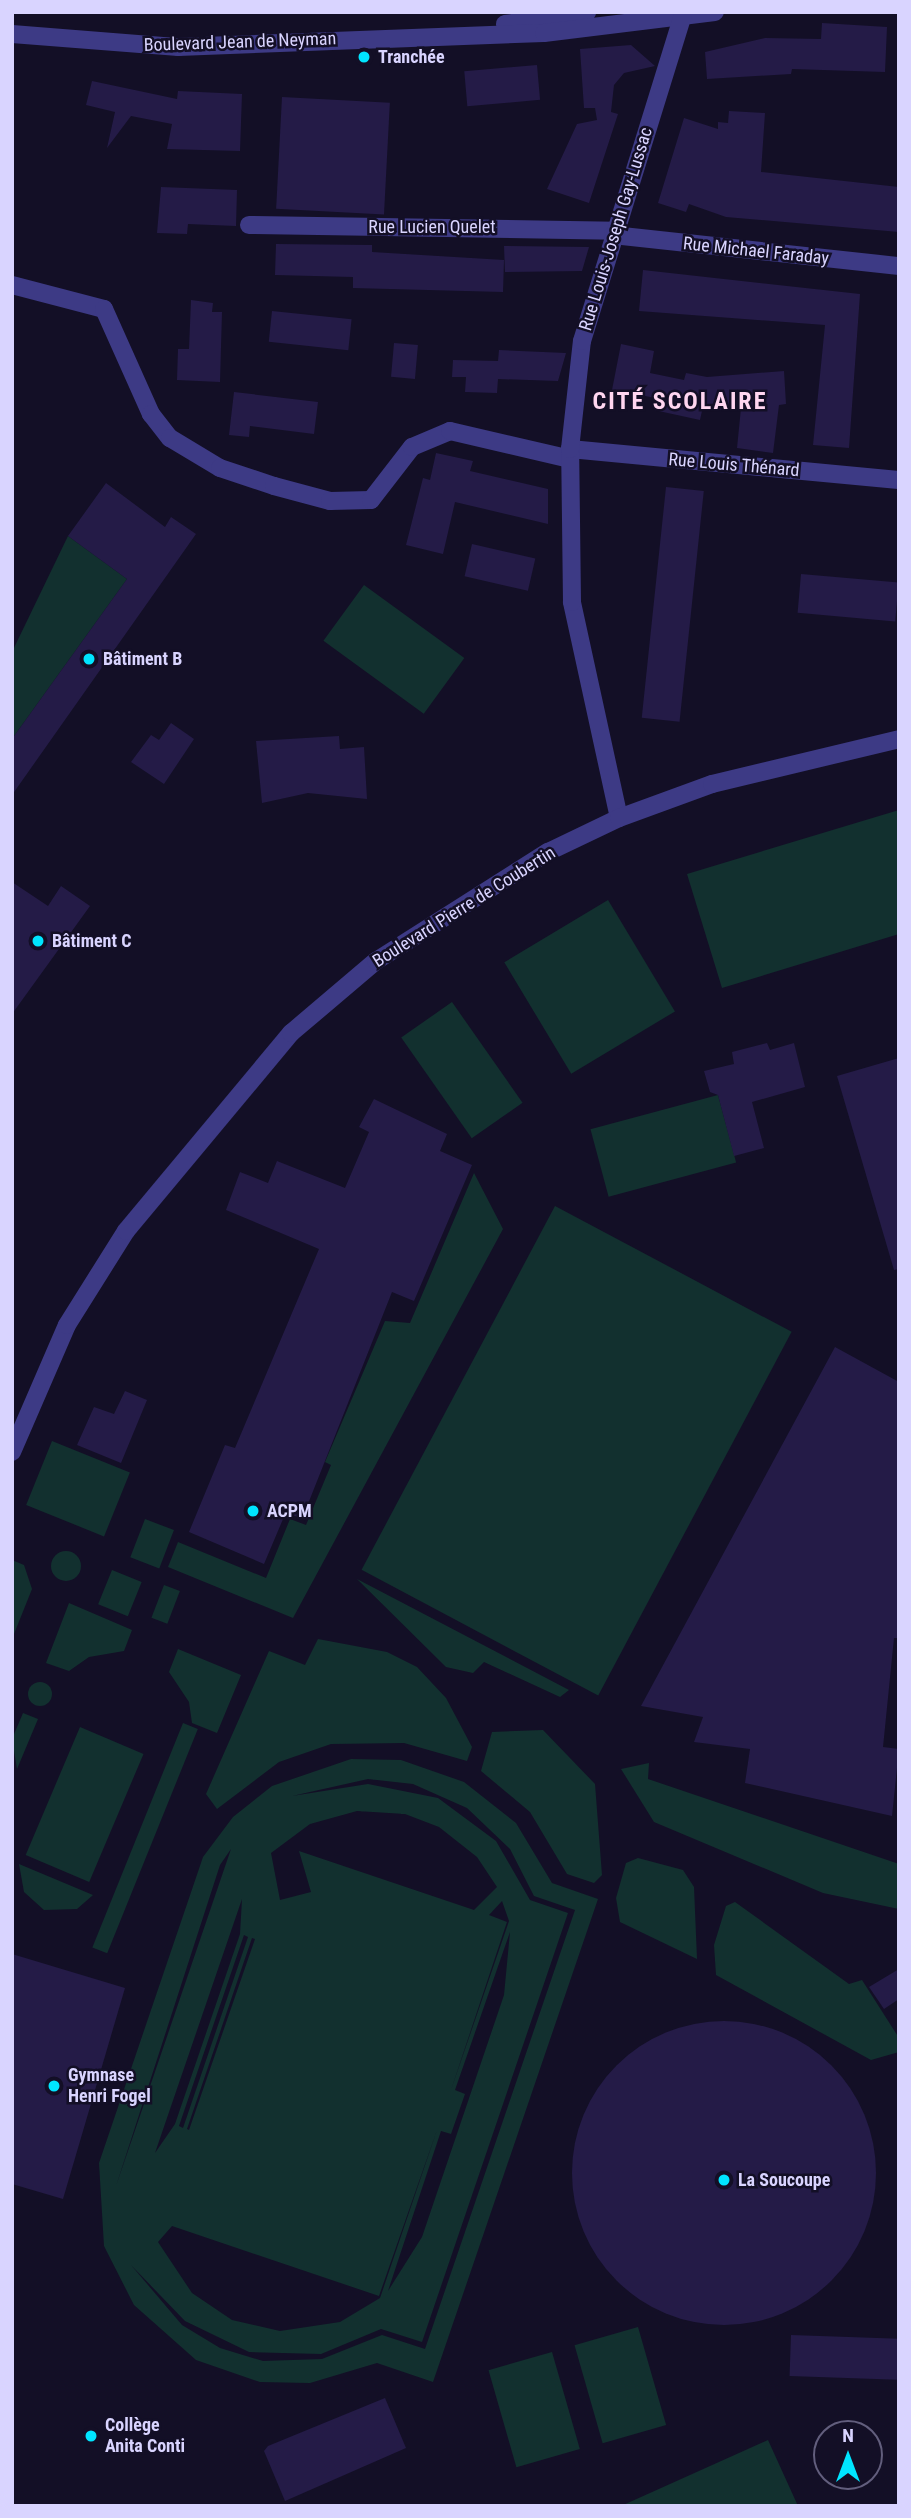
<!DOCTYPE html>
<meta charset="utf-8">
<style>
body{margin:0}
#map{position:relative;width:911px;height:2518px;overflow:hidden;background:#130f26;font-family:"Roboto Condensed",sans-serif}
div>[style]{position:absolute}
.green>*{inset:0;background:#12302f;transform-origin:0 0}
.round{border-radius:50%}
.building>*{inset:0;background:#241b47;transform-origin:0 0}
.minor>*{height:18px;margin:-9px;padding:0 9px;transform-origin:9px;border-radius:9px;background:#3d3a85}
.dots>*{width:19px;height:19px;translate:-50% -50%;box-sizing:border-box;border:4px solid #130f26;border-radius:50%}
span{translate:-50% -50%;white-space:nowrap;text-align:center;line-height:1.15;-webkit-text-stroke:5px #130f26;paint-order:stroke}
.street-label{font-size:18px;color:#d9d4ff}
.poi-label{font-size:18px;color:#d9d4ff;font-weight:700}
.left{translate:0 -50%;text-align:left}
.district-label{font-size:24px;color:#ffd6f0;font-weight:700;letter-spacing:2px}
.frame{position:absolute;inset:0;border:14px solid #d9d4ff;pointer-events:none}
.north{position:absolute;left:813px;top:2420px;width:70px;height:70px;box-sizing:border-box;background:#130f26;border:2px solid #625e7d;border-radius:50%;rotate:0deg;font-size:19px;font-weight:700;line-height:28px;text-align:center;color:#d9d4ff}
.north::after{content:'';display:block;margin:auto;width:24px;height:32px;background:#00e5ff;clip-path:polygon(50% 0,100% 100%,50% 72%,0 100%)}
</style>
<div id="map">
<div class="green">
<i style="clip-path:polygon(68px 536px,127px 579px,12px 739px,12px 652px)"></i>
<i style="left:364px;top:585px;width:124px;height:69px;rotate:36deg"></i>
<i style="clip-path:polygon(899px 810px,899px 934px,722px 988px,687px 874px)"></i>
<i style="left:608px;top:900px;width:130px;height:121px;rotate:59deg"></i>
<i style="left:452px;top:1002px;width:123px;height:62px;rotate:55deg"></i>
<i style="left:718px;top:1095px;width:70px;height:132px;rotate:75deg"></i>
<i style="clip-path:polygon(474px 1173px,503px 1229px,293px 1618px,168px 1567px,178px 1542px,266px 1578px,290px 1519px,306px 1525px,331px 1465px,325px 1462px,385px 1321px,410px 1323px)"></i>
<i style="left:555px;top:1206px;width:268px;height:412px;rotate:28deg"></i>
<i style="left:52px;top:1441px;width:84px;height:69px;rotate:22deg"></i>
<i style="left:145px;top:1519px;width:31px;height:41px;rotate:21deg"></i>
<i class="round" style="left:51px;top:1551px;width:30px;height:30px"></i>
<i style="clip-path:polygon(12px 1560px,24px 1565px,32px 1589px,12px 1639px)"></i>
<i style="left:112px;top:1570px;width:32px;height:37px;rotate:22deg"></i>
<i style="clip-path:polygon(357px 1579px,569px 1690px,560px 1697px,484px 1662px,473px 1673px,446px 1667px)"></i>
<i style="left:164px;top:1585px;width:17px;height:35px;rotate:21deg"></i>
<i style="clip-path:polygon(69px 1603px,132px 1630px,124px 1651px,89px 1657px,69px 1671px,46px 1663px)"></i>
<i style="clip-path:polygon(318px 1639px,387px 1652px,417px 1667px,446px 1698px,472px 1747px,467px 1761px,404px 1743px,331px 1744px,279px 1762px,217px 1809px,206px 1794px,269px 1651px,305px 1665px)"></i>
<i style="clip-path:polygon(178px 1649px,241px 1675px,217px 1733px,192px 1723px,189px 1702px,169px 1672px)"></i>
<i class="round" style="left:28px;top:1682px;width:24px;height:24px"></i>
<i style="clip-path:polygon(23px 1713px,38px 1719px,17px 1769px,12px 1739px)"></i>
<i style="left:183px;top:1723px;width:16px;height:242px;rotate:22deg"></i>
<i style="left:80px;top:1727px;width:69px;height:139px;rotate:23deg"></i>
<i style="clip-path:polygon(543px 1730px,595px 1784px,602px 1875px,594px 1883px,567px 1874px,530px 1812px,481px 1771px,492px 1732px)"></i>
<i style="clip-path:polygon(evenodd,351px 1759px,401px 1760px,464px 1782px,516px 1823px,552px 1883px,598px 1899px,433px 2382px,377px 2363px,310px 2383px,260px 2382px,196px 2360px,134px 2305px,104px 2246px,99px 2163px,203px 1857px,233px 1817px,272px 1786px,351px 1759px,368px 1779px,413px 1784px,467px 1808px,510px 1849px,534px 1896px,575px 1910px,425px 2349px,382px 2335px,322px 2359px,263px 2361px,220px 2348px,182px 2325px,131px 2265px,185px 2321px,249px 2352px,321px 2354px,381px 2329px,422px 2342px,568px 1913px,530px 1900px,496px 1841px,438px 1798px,368px 1784px,292px 1796px,368px 1779px,351px 1759px,357px 1811px,405px 1814px,439px 1827px,477px 1857px,497px 1887px,474px 1910px,299px 1851px,311px 1892px,280px 1900px,271px 1853px,310px 1824px,357px 1811px,351px 1759px,231px 1849px,116px 2186px,220px 1865px,231px 1849px,351px 1759px,242px 1899px,240px 1934px,175px 2124px,155px 2153px,242px 1899px,351px 1759px,502px 1901px,509px 1921px,451px 2090px,507px 1922px,489px 1915px,502px 1901px,351px 1759px,510px 1932px,504px 1995px,422px 2237px,388px 2291px,441px 2131px,451px 2134px,465px 2094px,455px 2090px,510px 1932px,351px 1759px,244px 1935px,248px 1937px,183px 2128px,179px 2126px,244px 1935px,351px 1759px,252px 1938px,255px 1939px,189px 2130px,187px 2129px,252px 1938px,351px 1759px,437px 2130px,380px 2298px,340px 2322px,280px 2331px,232px 2320px,192px 2293px,158px 2242px,172px 2226px,379px 2296px,437px 2130px)"></i>
<i style="clip-path:polygon(649px 1763px,648px 1779px,899px 1864px,899px 1909px,823px 1893px,654px 1822px,621px 1769px)"></i>
<i style="clip-path:polygon(638px 1858px,683px 1870px,694px 1887px,697px 1959px,620px 1922px,616px 1898px,626px 1863px)"></i>
<i style="clip-path:polygon(19px 1864px,93px 1895px,77px 1909px,44px 1910px,24px 1892px)"></i>
<i style="clip-path:polygon(735px 1902px,849px 1984px,862px 1980px,899px 2038px,899px 2052px,871px 2060px,716px 1975px,714px 1945px,726px 1906px)"></i>
<i style="left:638px;top:2327px;width:102px;height:66px;rotate:74deg"></i>
<i style="left:552px;top:2352px;width:101px;height:66px;rotate:74deg"></i>
<i style="clip-path:polygon(768px 2440px,798px 2506px,621px 2506px)"></i>
</div>
<div class="building">
<i style="clip-path:polygon(822px 23px,887px 27px,885px 72px,792px 69px,791px 74px,707px 79px,705px 52px,765px 38px,821px 39px)"></i>
<i style="clip-path:polygon(631px 45px,655px 66px,624px 73px,614px 85px,611px 112px,618px 114px,589px 203px,547px 189px,577px 124px,597px 120px,595px 108px,584px 108px,580px 49px)"></i>
<i style="left:537px;top:65px;width:35px;height:73px;rotate:85deg"></i>
<i style="clip-path:polygon(92px 81px,177px 99px,178px 91px,242px 94px,240px 151px,167px 149px,172px 124px,131px 116px,107px 148px,115px 112px,86px 105px)"></i>
<i style="left:282px;top:97px;width:108px;height:112px;rotate:3deg"></i>
<i style="clip-path:polygon(729px 111px,765px 113px,761px 172px,899px 187px,899px 232px,726px 217px,689px 204px,686px 212px,658px 203px,684px 118px,718px 129px,718px 122px,728px 123px)"></i>
<i style="clip-path:polygon(161px 187px,237px 190px,236px 226px,188px 224px,187px 234px,157px 233px)"></i>
<i style="clip-path:polygon(276px 244px,372px 245px,372px 252px,504px 260px,503px 292px,353px 288px,353px 277px,275px 275px)"></i>
<i style="clip-path:polygon(504px 246px,589px 247px,582px 271px,505px 272px)"></i>
<i style="clip-path:polygon(643px 270px,860px 294px,849px 448px,813px 445px,825px 325px,639px 311px)"></i>
<i style="clip-path:polygon(191px 300px,213px 303px,212px 312px,222px 312px,220px 382px,177px 380px,178px 349px,189px 349px)"></i>
<i style="left:272px;top:311px;width:80px;height:31px;rotate:6deg"></i>
<i style="left:394px;top:343px;width:24px;height:34px;rotate:5deg"></i>
<i style="clip-path:polygon(621px 344px,654px 351px,650px 373px,684px 380px,686px 373px,707px 377px,784px 371px,786px 404px,779px 405px,773px 453px,737px 448px,741px 408px,702px 411px,700px 420px,654px 410px,656px 398px,612px 390px)"></i>
<i style="clip-path:polygon(499px 350px,566px 353px,558px 381px,498px 379px,497px 393px,465px 392px,466px 377px,452px 377px,453px 360px,498px 361px)"></i>
<i style="clip-path:polygon(234px 392px,318px 402px,314px 434px,250px 426px,249px 437px,229px 435px)"></i>
<i style="clip-path:polygon(436px 453px,473px 461px,470px 471px,548px 489px,548px 524px,455px 502px,443px 554px,406px 545px,423px 478px,430px 480px)"></i>
<i style="clip-path:polygon(106px 483px,165px 527px,171px 517px,196px 534px,12px 795px,12px 739px,127px 579px,68px 536px)"></i>
<i style="left:666px;top:487px;width:38px;height:232px;rotate:6deg"></i>
<i style="left:472px;top:544px;width:65px;height:33px;rotate:13deg"></i>
<i style="left:801px;top:574px;width:98px;height:39px;rotate:5deg"></i>
<i style="clip-path:polygon(171px 723px,194px 739px,164px 784px,131px 762px,151px 735px,159px 740px)"></i>
<i style="clip-path:polygon(339px 736px,340px 749px,364px 747px,367px 799px,308px 793px,262px 803px,256px 741px)"></i>
<i style="clip-path:polygon(12px 882px,48px 906px,61px 886px,90px 906px,12px 1014px)"></i>
<i style="clip-path:polygon(767px 1043px,770px 1050px,794px 1043px,805px 1087px,752px 1102px,764px 1148px,734px 1156px,718px 1095px,710px 1092px,704px 1071px,734px 1064px,732px 1052px)"></i>
<i style="clip-path:polygon(899px 1058px,899px 1269px,894px 1270px,837px 1076px)"></i>
<i style="clip-path:polygon(374px 1099px,447px 1134px,440px 1151px,472px 1165px,414px 1301px,392px 1292px,302px 1519px,286px 1512px,264px 1564px,189px 1532px,225px 1445px,235px 1448px,319px 1249px,226px 1210px,240px 1172px,268px 1183px,277px 1161px,345px 1188px,369px 1132px,359px 1127px)"></i>
<i style="clip-path:polygon(835px 1347px,899px 1382px,899px 1638px,894px 1638px,883px 1747px,899px 1749px,892px 1816px,745px 1783px,750px 1749px,694px 1742px,703px 1717px,641px 1706px)"></i>
<i style="clip-path:polygon(125px 1391px,147px 1400px,121px 1463px,77px 1445px,94px 1407px,114px 1414px)"></i>
<i style="clip-path:polygon(12px 1954px,125px 1988px,63px 2199px,12px 2184px)"></i>
<i style="clip-path:polygon(899px 1969px,899px 1999px,884px 2009px,869px 1987px)"></i>
<i class="round" style="left:572px;top:2021px;width:304px;height:304px"></i>
<i style="left:791px;top:2335px;width:108px;height:41px;rotate:2deg"></i>
<i style="clip-path:polygon(385px 2398px,406px 2448px,285px 2501px,264px 2451px,268px 2446px)"></i>
</div>
<div class="minor">
<i style="left:505px;top:24px;width:83px;rotate:-8.3deg"></i>
<i style="left:12px;top:34px;width:167px;rotate:4.5deg"></i>
<i style="left:178px;top:47px;width:366px;rotate:-2.2deg"></i>
<i style="left:544px;top:33px;width:172px;rotate:-7deg"></i>
<i style="left:249px;top:225px;width:366px;rotate:0.9deg"></i>
<i style="left:613px;top:235px;width:288px;rotate:6.2deg"></i>
<i style="left:12px;top:285px;width:95px;rotate:14.6deg"></i>
<i style="left:104px;top:309px;width:115px;rotate:65.9deg"></i>
<i style="left:151px;top:414px;width:31px;rotate:52deg"></i>
<i style="left:170px;top:438px;width:58px;rotate:31deg"></i>
<i style="left:220px;top:468px;width:57px;rotate:18.4deg"></i>
<i style="left:274px;top:486px;width:58px;rotate:15deg"></i>
<i style="left:330px;top:501px;width:41px;rotate:-1.4deg"></i>
<i style="left:371px;top:500px;width:67px;rotate:-52.3deg"></i>
<i style="left:412px;top:447px;width:41px;rotate:-22.8deg"></i>
<i style="left:450px;top:431px;width:123px;rotate:13.1deg"></i>
<i style="left:570px;top:449px;width:330px;rotate:5.4deg"></i>
<i style="left:619px;top:818px;width:221px;rotate:-102.3deg"></i>
<i style="left:572px;top:602px;width:153px;rotate:-90.7deg"></i>
<i style="left:570px;top:449px;width:109px;rotate:-83.7deg"></i>
<i style="left:582px;top:341px;width:339px;rotate:-72.8deg"></i>
<i style="left:12px;top:1452px;width:138px;rotate:-66.6deg"></i>
<i style="left:67px;top:1325px;width:111px;rotate:-57.9deg"></i>
<i style="left:126px;top:1231px;width:258px;rotate:-50.2deg"></i>
<i style="left:291px;top:1033px;width:111px;rotate:-40.3deg"></i>
<i style="left:376px;top:961px;width:204px;rotate:-32.4deg"></i>
<i style="left:548px;top:852px;width:79px;rotate:-25.6deg"></i>
<i style="left:619px;top:818px;width:99px;rotate:-20.1deg"></i>
<i style="left:712px;top:784px;width:192px;rotate:-13.5deg"></i>
</div>
<div class="dots">
<i style="left:364px;top:57px;background:#00e5ff"></i>
<i style="left:89px;top:659px;background:#00e5ff"></i>
<i style="left:38px;top:941px;background:#00e5ff"></i>
<i style="left:253px;top:1511px;background:#00e5ff"></i>
<i style="left:54px;top:2086px;background:#00e5ff"></i>
<i style="left:724px;top:2180px;background:#00e5ff"></i>
<i style="left:91px;top:2436px;background:#00e5ff"></i>
</div>
<div class="street-label">
<span style="left:240px;top:42px;rotate:-2deg">Boulevard Jean de Neyman</span>
<span style="left:432px;top:227px">Rue Lucien Quelet</span>
<span style="left:616px;top:229px;rotate:-73deg">Rue Louis-Joseph Gay-Lussac</span>
<span style="left:756px;top:251px;rotate:6deg">Rue Michael Faraday</span>
<span style="left:734px;top:465px;rotate:5deg">Rue Louis Thénard</span>
<span style="left:464px;top:907px;rotate:-32deg">Boulevard Pierre de Coubertin</span>
</div>
<div class="poi-label">
<span class="left" style="left:378px;top:57px">Tranchée</span>
<span class="left" style="left:103px;top:659px">Bâtiment B</span>
<span class="left" style="left:52px;top:941px">Bâtiment C</span>
<span class="left" style="left:267px;top:1511px">ACPM</span>
<span class="left" style="left:68px;top:2086px">Gymnase<br>Henri Fogel</span>
<span class="left" style="left:738px;top:2180px">La Soucoupe</span>
<span class="left" style="left:105px;top:2436px">Collège<br>Anita Conti</span>
</div>
<div class="district-label">
<span style="left:680px;top:402px">CITÉ SCOLAIRE</span>
</div>
<div class="frame"></div>
<div class="north">N</div>
</div>
